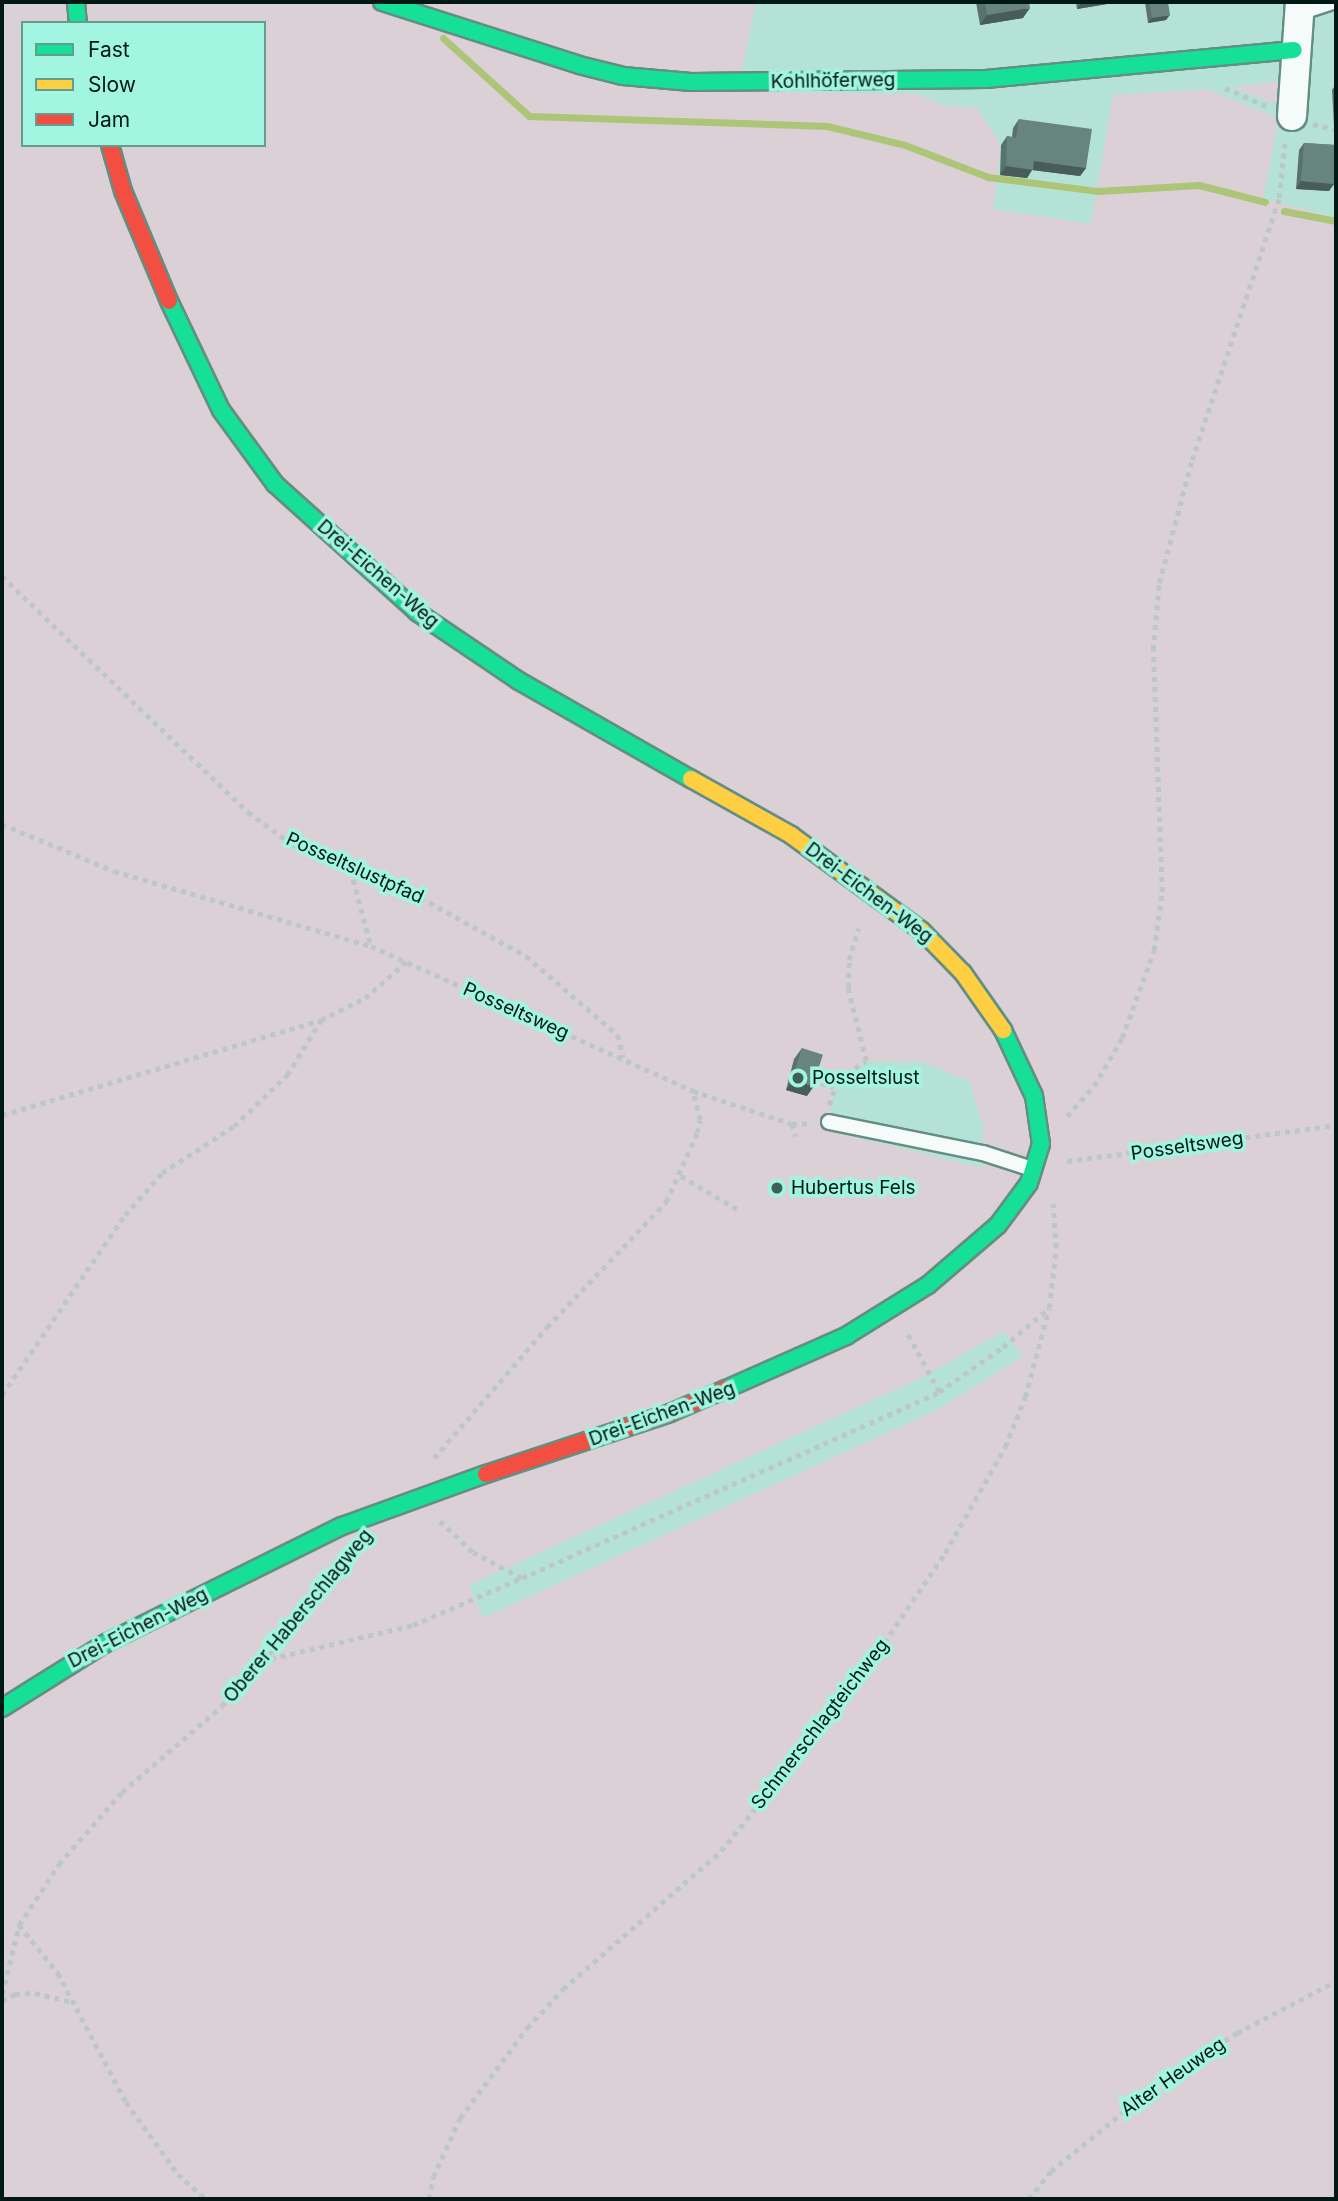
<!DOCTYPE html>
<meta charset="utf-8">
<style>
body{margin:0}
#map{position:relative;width:1338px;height:2201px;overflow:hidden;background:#b5e2d7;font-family:Inter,sans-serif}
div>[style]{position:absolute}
.green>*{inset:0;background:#dad0d5}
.stream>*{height:7px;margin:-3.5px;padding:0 3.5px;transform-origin:3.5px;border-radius:3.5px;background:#acc577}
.path>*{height:4.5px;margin-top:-2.25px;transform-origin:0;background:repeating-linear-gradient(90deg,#bdc8c6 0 5px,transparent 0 10px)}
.roads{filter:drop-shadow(2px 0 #648d84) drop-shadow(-2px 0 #648d84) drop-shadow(0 2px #648d84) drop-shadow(0 -2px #648d84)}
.lane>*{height:14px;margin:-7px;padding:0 7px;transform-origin:7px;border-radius:7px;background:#f4fbf9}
.street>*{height:28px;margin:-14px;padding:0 14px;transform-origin:14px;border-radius:14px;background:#f4fbf9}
.fast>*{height:16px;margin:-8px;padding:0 8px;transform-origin:8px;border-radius:8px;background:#16e098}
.slow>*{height:16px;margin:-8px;padding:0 8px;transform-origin:8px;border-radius:8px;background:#ffcf43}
.jam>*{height:16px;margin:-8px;padding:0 8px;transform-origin:8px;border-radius:8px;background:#f24e42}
.wall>*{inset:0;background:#59726c}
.shaded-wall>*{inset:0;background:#485c58}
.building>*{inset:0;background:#67847d;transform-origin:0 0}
.dots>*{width:19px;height:19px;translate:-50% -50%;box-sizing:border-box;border:4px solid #a2f5e1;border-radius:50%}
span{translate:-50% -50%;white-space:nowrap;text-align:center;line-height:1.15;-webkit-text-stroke:7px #a2f5e1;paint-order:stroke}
.street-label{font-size:19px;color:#011914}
.poi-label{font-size:19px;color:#011914}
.left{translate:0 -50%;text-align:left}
.frame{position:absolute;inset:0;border:4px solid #011914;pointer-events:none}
.legend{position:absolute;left:21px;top:21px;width:245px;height:126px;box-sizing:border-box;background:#a2f5e1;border:2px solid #629d8f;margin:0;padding:9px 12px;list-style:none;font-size:21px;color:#011914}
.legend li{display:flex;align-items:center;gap:14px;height:35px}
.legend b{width:35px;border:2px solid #629d8f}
</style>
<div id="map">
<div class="green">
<i style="clip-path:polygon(evenodd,2px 2px,756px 2px,738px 91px,918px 94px,942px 105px,977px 108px,1001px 145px,993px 209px,1091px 224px,1113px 95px,1207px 89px,1279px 118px,1263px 198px,1336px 218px,1336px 2199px,2px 2199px,2px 2px,23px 23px,264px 23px,264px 145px,23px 145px,23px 23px,2px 2px,866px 1061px,924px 1062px,970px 1082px,983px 1127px,983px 1168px,838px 1133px,829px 1122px,834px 1087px,838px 1079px,866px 1061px,2px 2px,1003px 1331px,1023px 1356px,935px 1411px,483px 1618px,469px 1585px,919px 1379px,1003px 1331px)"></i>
<i style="clip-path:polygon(1285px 81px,1284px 107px,1234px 88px,1234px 86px)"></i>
</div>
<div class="stream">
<i style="left:443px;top:38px;width:116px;rotate:42.2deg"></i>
<i style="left:529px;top:116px;width:298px;rotate:1.9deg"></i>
<i style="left:827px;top:126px;width:80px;rotate:13.7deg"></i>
<i style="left:905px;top:145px;width:89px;rotate:21.1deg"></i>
<i style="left:988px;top:177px;width:111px;rotate:7.3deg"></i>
<i style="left:1098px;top:191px;width:101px;rotate:-3.4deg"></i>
<i style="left:1199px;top:185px;width:68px;rotate:14.4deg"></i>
<i style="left:1284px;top:211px;width:53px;rotate:10.9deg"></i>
</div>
<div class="path">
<i style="left:1225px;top:88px;width:48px;rotate:23.4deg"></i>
<i style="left:1313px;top:124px;width:24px;rotate:15deg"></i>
<i style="left:2px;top:576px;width:341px;rotate:43.8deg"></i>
<i style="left:248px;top:812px;width:56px;rotate:36.3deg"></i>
<i style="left:293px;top:845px;width:118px;rotate:21.4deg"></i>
<i style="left:403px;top:888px;width:141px;rotate:28.9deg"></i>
<i style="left:526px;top:956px;width:121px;rotate:40.7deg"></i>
<i style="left:618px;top:1035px;width:23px;rotate:77deg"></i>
<i style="left:2px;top:824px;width:121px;rotate:22.8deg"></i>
<i style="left:114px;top:871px;width:268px;rotate:16.3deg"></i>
<i style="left:371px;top:946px;width:353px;rotate:24.2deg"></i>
<i style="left:693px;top:1091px;width:104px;rotate:18.4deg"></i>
<i style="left:792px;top:1124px;width:20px;rotate:-3deg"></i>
<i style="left:351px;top:870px;width:79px;rotate:75.3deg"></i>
<i style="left:812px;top:1080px;width:23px;rotate:18deg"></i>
<i style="left:829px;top:1105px;width:28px;rotate:-71deg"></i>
<i style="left:838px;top:1079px;width:33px;rotate:-33deg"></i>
<i style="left:866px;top:1061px;width:75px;rotate:-103.9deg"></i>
<i style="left:848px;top:988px;width:28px;rotate:-88deg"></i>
<i style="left:849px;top:960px;width:33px;rotate:-74deg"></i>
<i style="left:2px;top:1115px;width:333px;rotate:-16.6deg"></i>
<i style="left:321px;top:1020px;width:49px;rotate:-26.6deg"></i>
<i style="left:365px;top:998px;width:55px;rotate:-41.3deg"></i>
<i style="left:1067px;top:1116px;width:40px;rotate:-48deg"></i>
<i style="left:1094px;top:1086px;width:56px;rotate:-59.7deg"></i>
<i style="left:1122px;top:1038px;width:94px;rotate:-70deg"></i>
<i style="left:1154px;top:950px;width:59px;rotate:-82.1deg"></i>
<i style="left:1162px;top:892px;width:242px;rotate:-92.1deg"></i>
<i style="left:1153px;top:650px;width:67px;rotate:-84.9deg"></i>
<i style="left:1159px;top:583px;width:127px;rotate:-75deg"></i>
<i style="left:1192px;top:460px;width:276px;rotate:-71.6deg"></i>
<i style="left:1279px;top:198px;width:59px;rotate:-84.2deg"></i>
<i style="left:792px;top:1124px;width:13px;rotate:72deg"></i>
<i style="left:1067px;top:1161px;width:271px;rotate:-7.6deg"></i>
<i style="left:681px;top:1176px;width:65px;rotate:30.5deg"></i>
<i style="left:939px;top:1392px;width:78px;rotate:-35.1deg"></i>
<i style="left:1003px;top:1347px;width:60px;rotate:-40.3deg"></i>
<i style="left:2px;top:1395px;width:218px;rotate:-55.7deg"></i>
<i style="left:125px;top:1215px;width:56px;rotate:-48.6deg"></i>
<i style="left:162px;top:1173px;width:86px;rotate:-33.1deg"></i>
<i style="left:234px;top:1126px;width:74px;rotate:-43.9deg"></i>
<i style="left:287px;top:1075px;width:65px;rotate:-58.3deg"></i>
<i style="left:434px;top:1458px;width:173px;rotate:-49.2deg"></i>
<i style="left:547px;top:1327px;width:173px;rotate:-46.4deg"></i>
<i style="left:666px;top:1202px;width:76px;rotate:-65.8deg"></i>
<i style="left:697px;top:1133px;width:13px;rotate:-77deg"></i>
<i style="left:700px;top:1120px;width:30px;rotate:-104deg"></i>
<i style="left:440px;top:1521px;width:45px;rotate:43.2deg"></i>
<i style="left:473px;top:1552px;width:55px;rotate:28deg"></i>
<i style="left:522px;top:1578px;width:457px;rotate:-24deg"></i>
<i style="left:939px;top:1392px;width:67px;rotate:-118.5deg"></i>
<i style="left:261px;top:1661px;width:156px;rotate:-13.3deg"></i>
<i style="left:413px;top:1625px;width:119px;rotate:-23.3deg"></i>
<i style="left:19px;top:1925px;width:62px;rotate:50.9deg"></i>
<i style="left:58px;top:1973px;width:146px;rotate:62.2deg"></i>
<i style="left:126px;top:2102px;width:89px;rotate:54.2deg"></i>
<i style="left:178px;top:2174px;width:38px;rotate:42deg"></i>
<i style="left:2px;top:1994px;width:71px;rotate:-76.2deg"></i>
<i style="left:19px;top:1925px;width:73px;rotate:-56.7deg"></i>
<i style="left:59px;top:1864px;width:96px;rotate:-48.8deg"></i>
<i style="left:122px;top:1792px;width:132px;rotate:-40.7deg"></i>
<i style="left:222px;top:1706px;width:110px;rotate:-47.9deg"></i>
<i style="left:296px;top:1624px;width:79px;rotate:-53.3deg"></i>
<i style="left:2px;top:2001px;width:15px;rotate:-28deg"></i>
<i style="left:15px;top:1994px;width:20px;rotate:-3deg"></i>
<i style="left:35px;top:1993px;width:38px;rotate:14deg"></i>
<i style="left:429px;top:2199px;width:22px;rotate:-80deg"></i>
<i style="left:433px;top:2177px;width:65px;rotate:-65.4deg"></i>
<i style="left:460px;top:2118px;width:112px;rotate:-53.3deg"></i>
<i style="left:527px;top:2028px;width:53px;rotate:-47.3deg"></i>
<i style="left:563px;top:1989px;width:210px;rotate:-41.1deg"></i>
<i style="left:721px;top:1851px;width:215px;rotate:-51deg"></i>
<i style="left:856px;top:1684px;width:158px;rotate:-55.8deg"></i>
<i style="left:945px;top:1553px;width:122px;rotate:-60.5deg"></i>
<i style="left:1005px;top:1447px;width:54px;rotate:-68.2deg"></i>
<i style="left:1025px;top:1397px;width:92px;rotate:-74.9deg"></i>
<i style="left:1049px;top:1308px;width:60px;rotate:-83.3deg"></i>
<i style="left:1056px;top:1248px;width:44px;rotate:-93.9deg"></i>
<i style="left:1029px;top:2199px;width:36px;rotate:-52deg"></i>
<i style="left:1051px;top:2171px;width:147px;rotate:-39.2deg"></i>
<i style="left:1165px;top:2078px;width:85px;rotate:-32deg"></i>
<i style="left:1237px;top:2033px;width:112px;rotate:-27.7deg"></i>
</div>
<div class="roads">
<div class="lane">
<i style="left:1299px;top:13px;width:35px;rotate:-18deg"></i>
<i style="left:829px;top:1122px;width:157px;rotate:11.4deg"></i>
<i style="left:983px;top:1153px;width:52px;rotate:18.1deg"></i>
</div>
<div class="street">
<i style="left:1292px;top:116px;width:114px;rotate:-86deg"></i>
</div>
<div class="fast">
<i style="left:76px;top:2px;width:21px;rotate:85deg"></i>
<i style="left:382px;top:2px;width:207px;rotate:17.7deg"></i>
<i style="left:579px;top:65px;width:45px;rotate:14deg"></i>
<i style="left:623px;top:76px;width:68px;rotate:5deg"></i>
<i style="left:691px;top:82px;width:295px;rotate:-0.6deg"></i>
<i style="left:986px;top:79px;width:309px;rotate:-5.4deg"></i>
<i style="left:169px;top:301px;width:121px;rotate:64.5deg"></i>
<i style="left:221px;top:410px;width:92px;rotate:53.9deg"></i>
<i style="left:275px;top:484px;width:191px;rotate:42deg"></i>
<i style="left:417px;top:612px;width:123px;rotate:34.1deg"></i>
<i style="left:519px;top:681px;width:198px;rotate:29.7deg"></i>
<i style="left:726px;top:1389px;width:131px;rotate:-23.8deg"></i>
<i style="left:846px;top:1336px;width:97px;rotate:-31.9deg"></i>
<i style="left:928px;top:1285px;width:92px;rotate:-40.6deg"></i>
<i style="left:998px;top:1225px;width:52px;rotate:-53.6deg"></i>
<i style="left:1029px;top:1183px;width:41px;rotate:-72.9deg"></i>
<i style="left:1041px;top:1144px;width:49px;rotate:-98.3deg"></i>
<i style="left:1034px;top:1096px;width:73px;rotate:-115.2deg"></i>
<i style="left:2px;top:1708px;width:123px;rotate:-32deg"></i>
<i style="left:106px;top:1643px;width:263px;rotate:-26.4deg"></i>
<i style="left:342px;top:1526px;width:153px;rotate:-19.9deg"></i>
</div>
<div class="slow">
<i style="left:691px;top:779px;width:115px;rotate:29.2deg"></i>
<i style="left:791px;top:835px;width:162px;rotate:36.2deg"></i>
<i style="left:922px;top:931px;width:59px;rotate:45.7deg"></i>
<i style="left:963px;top:973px;width:70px;rotate:54.9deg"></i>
</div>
<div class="jam">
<i style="left:110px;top:145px;width:48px;rotate:74.2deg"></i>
<i style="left:123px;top:191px;width:119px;rotate:67.3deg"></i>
<i style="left:486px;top:1474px;width:194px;rotate:-18.3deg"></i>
<i style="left:670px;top:1413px;width:61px;rotate:-23.2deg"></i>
</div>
</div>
<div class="wall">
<i style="clip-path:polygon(976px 2px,1029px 2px,1023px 18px,980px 25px)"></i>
<i style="clip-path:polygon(1076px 2px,1119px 2px,1077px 9px)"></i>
<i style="clip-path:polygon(1145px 2px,1168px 2px,1166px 20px,1148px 23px)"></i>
<i style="clip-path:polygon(1336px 84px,1336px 181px,1335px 181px,1334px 184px,1329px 191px,1296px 189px,1299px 150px,1304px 143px,1335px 145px,1332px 90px)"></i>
<i style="clip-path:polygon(1019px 119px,1086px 168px,1080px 176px,1032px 170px,1027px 178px,1000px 175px,1001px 145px,1007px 136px,1012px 137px,1013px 128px)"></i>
<i style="clip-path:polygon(802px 1048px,807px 1096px,786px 1090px,794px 1059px)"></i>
</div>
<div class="shaded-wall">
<i style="clip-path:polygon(1082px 2px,1119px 2px,1077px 9px)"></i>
<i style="clip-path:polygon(1030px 8px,1023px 18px,980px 25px,987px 15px)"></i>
<i style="clip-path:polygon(1170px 15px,1166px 20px,1148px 23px,1152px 18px)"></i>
<i style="clip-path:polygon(1034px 161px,1086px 168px,1080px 176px,1032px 170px,1027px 178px,1000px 175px,1006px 166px)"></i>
<i style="clip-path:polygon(1301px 181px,1334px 184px,1329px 191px,1296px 189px)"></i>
<i style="clip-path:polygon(793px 1080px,814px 1086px,807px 1096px,786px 1090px)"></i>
</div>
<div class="building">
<i style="clip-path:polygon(985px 2px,1029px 2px,1030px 8px,987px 15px)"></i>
<i style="clip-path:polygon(1149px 2px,1168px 2px,1170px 15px,1152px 18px)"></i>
<i style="clip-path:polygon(1019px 119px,1092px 129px,1086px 168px,1034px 161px,1033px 170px,1006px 166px,1007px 136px,1016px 138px)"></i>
<i style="clip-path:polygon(1304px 143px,1336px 145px,1336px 173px,1335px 173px,1334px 184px,1301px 181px)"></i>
<i style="left:802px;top:1048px;width:22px;height:33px;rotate:18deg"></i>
</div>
<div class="dots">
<i style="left:798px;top:1078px;background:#405f58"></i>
<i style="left:777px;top:1188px;background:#405f58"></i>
</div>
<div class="street-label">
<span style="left:833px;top:81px;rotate:-1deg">Kohlhöferweg</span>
<span style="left:378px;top:574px;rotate:41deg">Drei-Eichen-Weg</span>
<span style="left:355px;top:868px;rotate:24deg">Posseltslustpfad</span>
<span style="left:869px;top:893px;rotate:37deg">Drei-Eichen-Weg</span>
<span style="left:516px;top:1011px;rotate:24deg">Posseltsweg</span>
<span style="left:1187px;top:1146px;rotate:-8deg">Posseltsweg</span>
<span style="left:662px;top:1414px;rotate:-20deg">Drei-Eichen-Weg</span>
<span style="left:298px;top:1616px;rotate:-50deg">Oberer Haberschlagweg</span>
<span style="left:138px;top:1628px;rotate:-27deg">Drei-Eichen-Weg</span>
<span style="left:820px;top:1724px;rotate:-52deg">Schmerschlagteichweg</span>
<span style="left:1173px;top:2077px;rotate:-35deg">Alter Heuweg</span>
</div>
<div class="poi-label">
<span class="left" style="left:812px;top:1078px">Posseltslust</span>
<span class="left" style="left:791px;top:1188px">Hubertus Fels</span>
</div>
<div class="frame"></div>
<ul class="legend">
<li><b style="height:9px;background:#16e098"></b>Fast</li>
<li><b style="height:9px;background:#ffcf43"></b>Slow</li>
<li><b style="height:9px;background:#f24e42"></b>Jam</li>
</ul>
</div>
